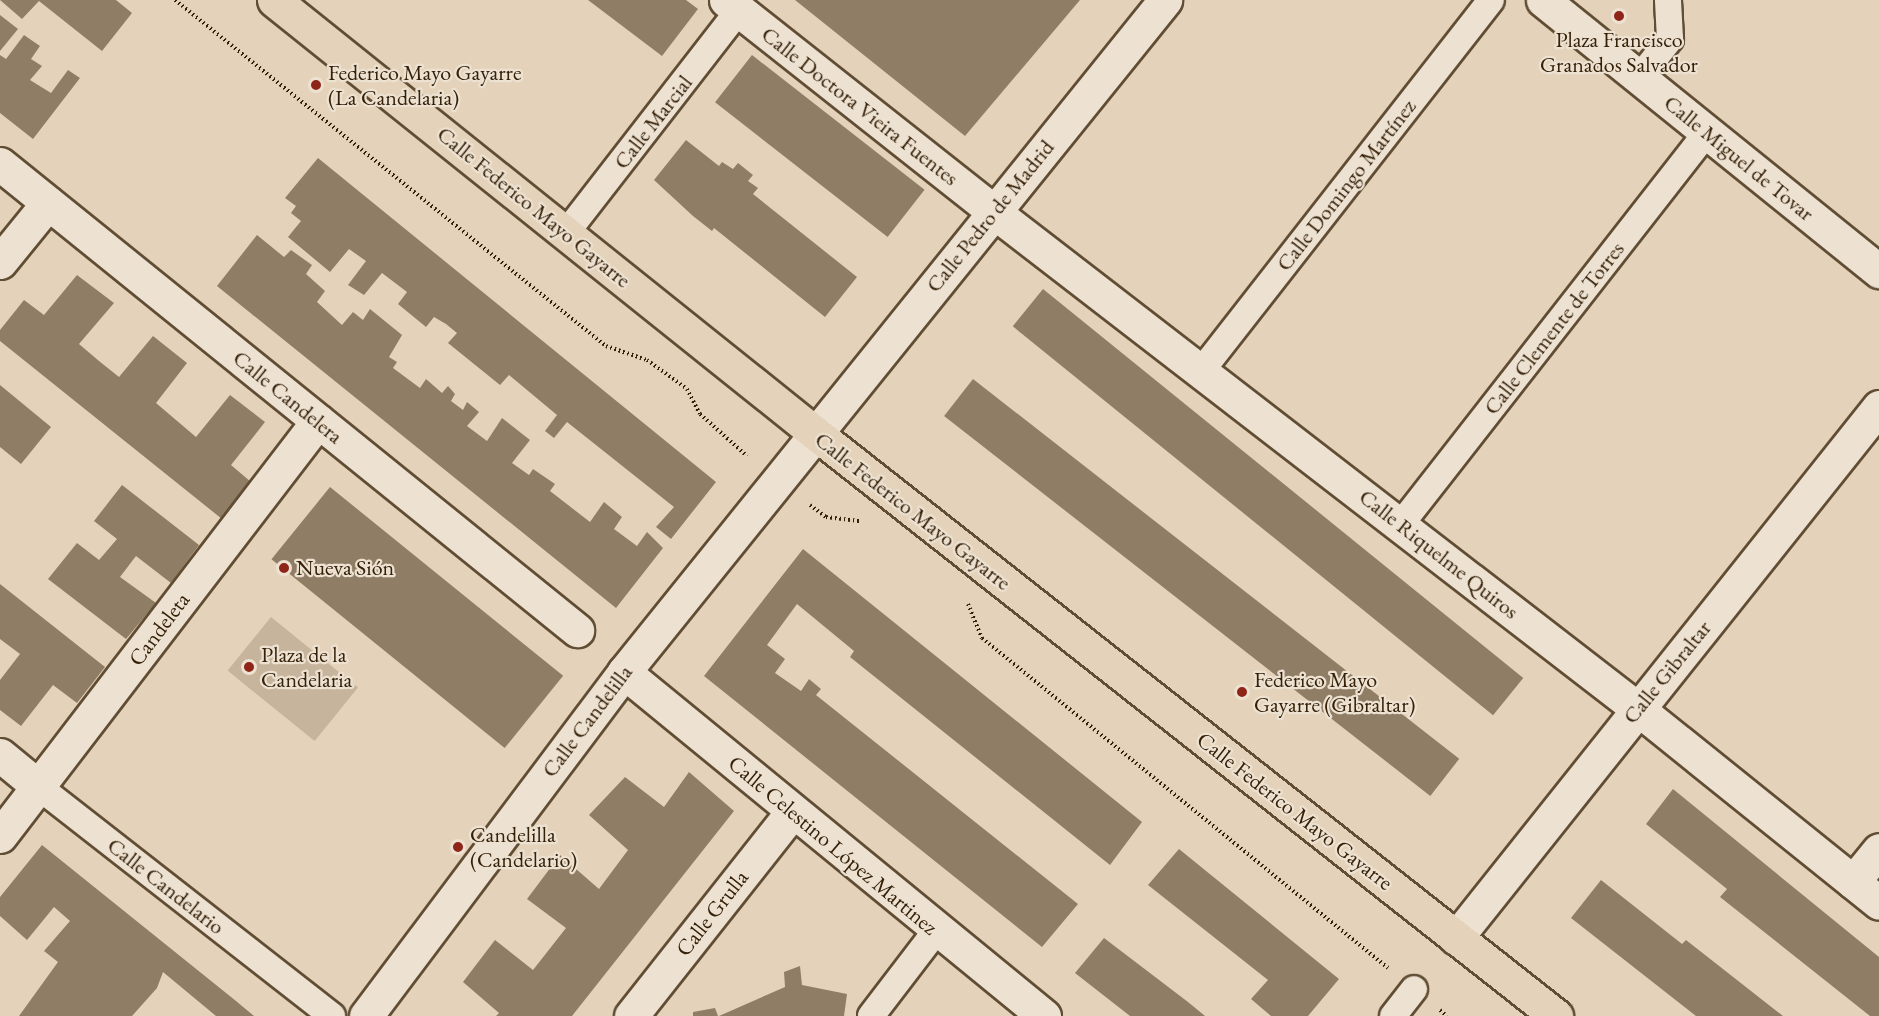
<!DOCTYPE html>
<meta charset="utf-8">
<style>
body{margin:0}
#map{position:relative;width:1879px;height:1016px;overflow:hidden;background:#e4d3ba;font-family:"EB Garamond",serif}
div>[style]{position:absolute}
.green>*{inset:0;background:#c6b59c;transform-origin:0 0}
.building>*{inset:0;background:#907d65;transform-origin:0 0}
.path>*{height:4px;margin-top:-2px;transform-origin:0;background:repeating-linear-gradient(90deg,#352008 0 1.5px,transparent 0 4.5px)}
.roads{filter:drop-shadow(2px 0 #614d34) drop-shadow(-2px 0 #614d34) drop-shadow(0 2px #614d34) drop-shadow(0 -2px #614d34)}
.pedestrian>*{height:26px;margin:-13px;padding:0 13px;transform-origin:13px;border-radius:13px;background:#ede2d2}
.minor>*{height:33px;margin:-16.5px;padding:0 16.5px;transform-origin:16.5px;border-radius:16.5px;background:#ede2d2}
.primary>*{height:33px;margin:-16.5px;padding:0 16.5px;transform-origin:16.5px;border-radius:16.5px;background:#e4d3ba}
.dots>*{width:16px;height:16px;translate:-50% -50%;box-sizing:border-box;border:3px solid #ede2d2;border-radius:50%}
span{translate:-50% -50%;white-space:nowrap;text-align:center;line-height:1.15;-webkit-text-stroke:4.5px #ede2d2;paint-order:stroke}
.poi-label{font-size:22px;color:#352008}
.left{translate:0 -50%;text-align:left}
.street-label{font-size:22px;color:#352008}
</style>
<div id="map">
<div class="green">
<i style="left:271px;top:617px;width:112px;height:69px;rotate:39deg"></i>
</div>
<div class="building">
<i style="clip-path:polygon(0 0,116px 0,132px 13px,102px 51px,39px 1px,22px 19px)"></i>
<i style="clip-path:polygon(588px 0,686px 0,698px 9px,662px 56px)"></i>
<i style="clip-path:polygon(795px 0,1080px 0,965px 136px)"></i>
<i style="clip-path:polygon(0 15px,18px 29px,0 51px)"></i>
<i style="clip-path:polygon(24px 35px,40px 46px,31px 59px,42px 66px,30px 80px,51px 93px,68px 70px,80px 78px,33px 139px,0 113px,0 55px,6px 59px)"></i>
<i style="left:752px;top:55px;width:219px;height:60px;rotate:38deg"></i>
<i style="clip-path:polygon(686px 140px,719px 166px,722px 162px,733px 169px,738px 163px,753px 175px,748px 181px,758px 188px,753px 194px,857px 277px,825px 317px,714px 228px,712px 231px,693px 216px,654px 180px)"></i>
<i style="clip-path:polygon(318px 158px,716px 482px,671px 539px,656px 527px,674px 507px,567px 422px,554px 438px,545px 431px,557px 415px,509px 375px,500px 385px,448px 343px,457px 333px,446px 324px,434px 317px,426px 327px,398px 304px,407px 292px,382px 273px,364px 295px,348px 285px,366px 261px,349px 249px,330px 272px,288px 237px,301px 221px,291px 213px,296px 206px,285px 198px)"></i>
<i style="clip-path:polygon(257px 235px,284px 257px,291px 250px,312px 265px,306px 274px,325px 291px,317px 302px,342px 325px,353px 312px,363px 320px,370px 309px,402px 335px,389px 357px,397px 362px,393px 368px,420px 388px,426px 379px,442px 393px,448px 386px,455px 394px,451px 401px,463px 410px,467px 402px,479px 412px,467px 426px,487px 441px,502px 418px,530px 440px,512px 463px,529px 475px,533px 469px,555px 484px,550px 491px,590px 522px,604px 502px,622px 517px,614px 529px,637px 546px,647px 532px,663px 548px,616px 608px,217px 286px)"></i>
<i style="clip-path:polygon(77px 275px,114px 303px,79px 344px,99px 361px,119px 377px,153px 336px,187px 363px,156px 403px,196px 437px,230px 395px,265px 422px,231px 465px,251px 482px,222px 519px,0 341px,0 330px,24px 300px,44px 315px)"></i>
<i style="left:1043px;top:289px;width:618px;height:48px;rotate:39deg"></i>
<i style="left:973px;top:379px;width:617px;height:47px;rotate:38deg"></i>
<i style="clip-path:polygon(0 385px,51px 427px,21px 464px,0 447px)"></i>
<i style="clip-path:polygon(122px 485px,199px 545px,171px 583px,136px 556px,120px 577px,156px 603px,126px 639px,48px 579px,77px 543px,99px 560px,117px 539px,94px 521px)"></i>
<i style="left:330px;top:487px;width:300px;height:93px;rotate:39deg"></i>
<i style="clip-path:polygon(803px 549px,1142px 822px,1110px 865px,850px 657px,854px 651px,797px 604px,767px 645px,785px 659px,775px 673px,801px 691px,809px 679px,821px 689px,816px 695px,1078px 904px,1042px 947px,704px 676px)"></i>
<i style="clip-path:polygon(0 584px,105px 667px,77px 703px,53px 685px,21px 726px,0 710px,0 680px,20px 654px,0 639px)"></i>
<i style="clip-path:polygon(689px 772px,734px 811px,572px 1016px,496px 1016px,499px 1013px,463px 982px,495px 940px,533px 970px,566px 928px,527px 899px,560px 855px,599px 889px,628px 850px,589px 815px,625px 777px,664px 807px)"></i>
<i style="clip-path:polygon(1673px 789px,1879px 957px,1879px 1016px,1870px 1016px,1720px 897px,1727px 889px,1646px 824px)"></i>
<i style="clip-path:polygon(42px 845px,236px 1001px,254px 1016px,216px 1016px,163px 972px,157px 988px,132px 1016px,19px 1016px,58px 962px,44px 951px,70px 921px,54px 907px,27px 940px,0 916px,0 897px)"></i>
<i style="clip-path:polygon(1179px 849px,1339px 979px,1308px 1016px,1271px 1016px,1251px 999px,1268px 980px,1148px 885px)"></i>
<i style="clip-path:polygon(1601px 880px,1682px 944px,1686px 940px,1783px 1016px,1696px 1016px,1571px 918px)"></i>
<i style="clip-path:polygon(1104px 938px,1188px 1002px,1205px 1016px,1130px 1016px,1075px 973px)"></i>
<i style="clip-path:polygon(800px 966px,802px 985px,847px 994px,844px 1016px,719px 1016px,785px 987px,784px 972px)"></i>
<i style="clip-path:polygon(715px 1008px,718px 1016px,693px 1016px,693px 1012px)"></i>
</div>
<div class="path">
<i style="left:175px;top:0;width:553px;rotate:38.76deg"></i>
<i style="left:606px;top:346px;width:43px;rotate:18.9deg"></i>
<i style="left:647px;top:360px;width:49px;rotate:35.9deg"></i>
<i style="left:687px;top:389px;width:28px;rotate:63deg"></i>
<i style="left:700px;top:414px;width:63px;rotate:41.8deg"></i>
<i style="left:810px;top:505px;width:20px;rotate:37deg"></i>
<i style="left:826px;top:517px;width:35px;rotate:7deg"></i>
<i style="left:968px;top:604px;width:37px;rotate:68deg"></i>
<i style="left:982px;top:638px;width:523px;rotate:39.1deg"></i>
<i style="left:1440px;top:1010px;width:9px;rotate:41deg"></i>
</div>
<div class="roads">
<div class="pedestrian">
<i style="left:1639px;top:78px;width:50px;rotate:-51.5deg"></i>
<i style="left:1670px;top:39px;width:39px;rotate:-93deg"></i>
<i style="left:566px;top:233px;width:282px;rotate:-52.2deg"></i>
<i style="left:1202px;top:370px;width:469px;rotate:-52deg"></i>
<i style="left:1401px;top:524px;width:497px;rotate:-52deg"></i>
<i style="left:39px;top:787px;width:372px;rotate:38deg"></i>
<i style="left:871px;top:1016px;width:107px;rotate:-52.6deg"></i>
<i style="left:1393px;top:1016px;width:34px;rotate:-52deg"></i>
</div>
<div class="minor">
<i style="left:726px;top:0;width:342px;rotate:38.3deg"></i>
<i style="left:994px;top:212px;width:813px;rotate:37.66deg"></i>
<i style="left:1638px;top:709px;width:309px;rotate:38.8deg"></i>
<i style="left:1543px;top:0;width:432px;rotate:38.9deg"></i>
<i style="left:0;top:164px;width:742px;rotate:38.93deg"></i>
<i style="left:0;top:262px;width:76px;rotate:-50.9deg"></i>
<i style="left:624px;top:672px;width:543px;rotate:39.32deg"></i>
<i style="left:0;top:755px;width:50px;rotate:39.4deg"></i>
<i style="left:0;top:836px;width:523px;rotate:-52.54deg"></i>
<i style="left:1853px;top:882px;width:41px;rotate:-50.9deg"></i>
<i style="left:1456px;top:938px;width:679px;rotate:-51.46deg"></i>
<i style="left:366px;top:1016px;width:430px;rotate:-53.1deg"></i>
<i style="left:624px;top:672px;width:863px;rotate:-51.16deg"></i>
<i style="left:631px;top:1016px;width:261px;rotate:-51.7deg"></i>
</div>
<div class="primary">
<i style="left:274px;top:0;width:693px;rotate:38.67deg"></i>
<i style="left:815px;top:433px;width:943px;rotate:38.19deg"></i>
</div>
</div>
<div class="dots">
<i style="left:1619px;top:16px;background:#8f2418"></i>
<i style="left:316px;top:85px;background:#8f2418"></i>
<i style="left:284px;top:568px;background:#8f2418"></i>
<i style="left:249px;top:667px;background:#8f2418"></i>
<i style="left:1242px;top:692px;background:#8f2418"></i>
<i style="left:458px;top:847px;background:#8f2418"></i>
</div>
<div class="poi-label">
<span style="left:1619px;top:52px">Plaza Francisco<br>Granados Salvador</span>
<span class="left" style="left:328px;top:85px">Federico Mayo Gayarre<br>(La Candelaria)</span>
<span class="left" style="left:296px;top:568px">Nueva Sión</span>
<span class="left" style="left:261px;top:667px">Plaza de la<br>Candelaria</span>
<span class="left" style="left:1254px;top:692px">Federico Mayo<br>Gayarre (Gibraltar)</span>
<span class="left" style="left:470px;top:847px">Candelilla<br>(Candelario)</span>
</div>
<div class="street-label">
<span style="left:860px;top:106px;rotate:38deg">Calle Doctora Vieira Fuentes</span>
<span style="left:653px;top:122px;rotate:-52deg">Calle Marcial</span>
<span style="left:1739px;top:158px;rotate:39deg">Calle Miguel de Tovar</span>
<span style="left:1346px;top:185px;rotate:-52deg">Calle Domingo Martínez</span>
<span style="left:534px;top:207px;rotate:39deg">Calle Federico Mayo Gayarre</span>
<span style="left:990px;top:216px;rotate:-51deg">Calle Pedro de Madrid</span>
<span style="left:1554px;top:328px;rotate:-52deg">Calle Clemente de Torres</span>
<span style="left:288px;top:397px;rotate:39deg">Calle Candelera</span>
<span style="left:913px;top:511px;rotate:38deg">Calle Federico Mayo Gayarre</span>
<span style="left:1439px;top:554px;rotate:38deg">Calle Riquelme Quiros</span>
<span style="left:159px;top:629px;rotate:-53deg">Candeleta</span>
<span style="left:1667px;top:672px;rotate:-51deg">Calle Gibraltar</span>
<span style="left:587px;top:721px;rotate:-53deg">Calle Candelilla</span>
<span style="left:1295px;top:811px;rotate:38deg">Calle Federico Mayo Gayarre</span>
<span style="left:833px;top:845px;rotate:40deg">Calle Celestino López Martinez</span>
<span style="left:166px;top:886px;rotate:38deg">Calle Candelario</span>
<span style="left:712px;top:913px;rotate:-52deg">Calle Grulla</span>
</div>
</div>
